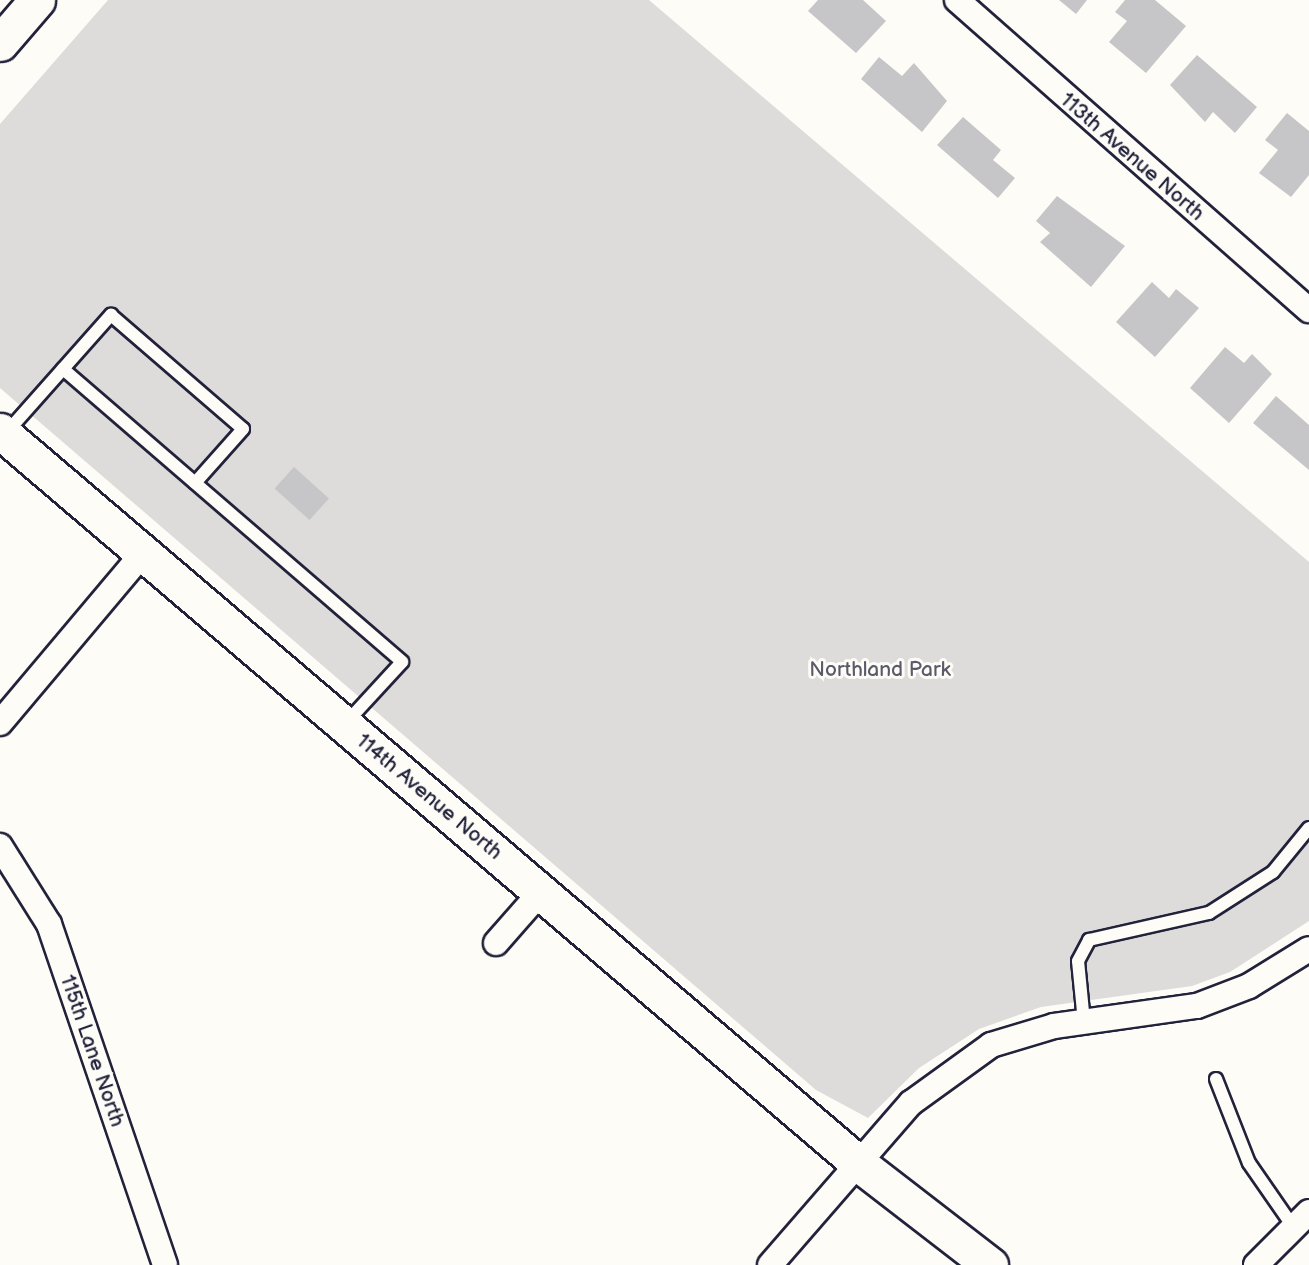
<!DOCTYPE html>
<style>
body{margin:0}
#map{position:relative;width:1309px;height:1265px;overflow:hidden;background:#fdfcf7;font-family:"Balsamiq Sans",sans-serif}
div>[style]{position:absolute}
.green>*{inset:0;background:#dddcdb}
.building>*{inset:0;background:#c6c6c8;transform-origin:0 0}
.roads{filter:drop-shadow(2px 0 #22223b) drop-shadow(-2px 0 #22223b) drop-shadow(0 2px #22223b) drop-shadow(0 -2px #22223b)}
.lane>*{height:12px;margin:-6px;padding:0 6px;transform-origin:6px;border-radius:6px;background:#fdfcf7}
.street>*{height:24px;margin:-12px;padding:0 12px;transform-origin:12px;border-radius:12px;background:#fdfcf7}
.secondary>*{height:35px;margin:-17.5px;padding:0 17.5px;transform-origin:17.5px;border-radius:17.5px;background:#fdfcf7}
span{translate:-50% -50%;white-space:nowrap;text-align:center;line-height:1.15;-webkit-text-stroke:6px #fdfcf7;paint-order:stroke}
.street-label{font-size:21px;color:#22223b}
.park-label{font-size:21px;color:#5a5a6b}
</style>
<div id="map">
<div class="green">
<i style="clip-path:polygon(108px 0,649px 0,1309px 562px,1309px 921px,1230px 972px,1192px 986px,1041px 1007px,979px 1029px,919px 1068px,868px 1118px,816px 1090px,0 388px,0 124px)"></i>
</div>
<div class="building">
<i style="clip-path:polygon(818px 0,863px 0,886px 21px,856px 53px,808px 11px)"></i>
<i style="clip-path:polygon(1059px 0,1087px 0,1076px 14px)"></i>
<i style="clip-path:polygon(1125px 0,1155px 0,1186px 26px,1146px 73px,1109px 42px,1127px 21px,1115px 12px)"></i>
<i style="clip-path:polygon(1197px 55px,1257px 107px,1235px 133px,1213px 112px,1205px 122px,1170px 85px)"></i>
<i style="clip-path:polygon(879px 57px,902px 76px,914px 63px,947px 101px,922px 132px,861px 79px)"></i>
<i style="clip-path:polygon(1287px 113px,1309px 131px,1309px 175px,1291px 197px,1259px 173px,1278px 150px,1265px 140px)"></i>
<i style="clip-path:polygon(963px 117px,1001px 150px,993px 160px,1015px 178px,998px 198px,937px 145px)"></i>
<i style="clip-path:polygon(1057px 196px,1125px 246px,1091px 287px,1040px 242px,1050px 233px,1036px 221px)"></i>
<i style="clip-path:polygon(1152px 282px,1169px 298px,1176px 289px,1199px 308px,1155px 357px,1116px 322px)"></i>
<i style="clip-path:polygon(1225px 347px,1244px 363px,1252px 354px,1272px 374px,1229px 423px,1190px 388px)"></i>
<i style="clip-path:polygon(1276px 396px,1309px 425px,1309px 470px,1253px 423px)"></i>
<i style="left:294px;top:467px;width:47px;height:29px;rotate:42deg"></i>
</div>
<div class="roads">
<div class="lane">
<i style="left:63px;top:369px;width:448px;rotate:40.8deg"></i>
<i style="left:402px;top:662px;width:84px;rotate:132.6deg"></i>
<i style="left:7px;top:432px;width:157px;rotate:-48.4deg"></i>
<i style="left:111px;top:315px;width:174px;rotate:40.8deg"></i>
<i style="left:243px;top:429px;width:72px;rotate:131.6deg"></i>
<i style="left:1084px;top:1022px;width:61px;rotate:-95.6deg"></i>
<i style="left:1078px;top:961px;width:24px;rotate:-62deg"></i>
<i style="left:1089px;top:940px;width:123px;rotate:-12.7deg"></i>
<i style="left:1209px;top:913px;width:76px;rotate:-32.6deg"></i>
<i style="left:1273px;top:872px;width:57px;rotate:-50.7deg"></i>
<i style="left:1216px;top:1079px;width:90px;rotate:68.6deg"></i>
<i style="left:1249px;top:1163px;width:75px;rotate:55.3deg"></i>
</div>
<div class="street">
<i style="left:957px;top:0;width:469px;rotate:41.4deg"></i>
<i style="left:0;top:723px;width:222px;rotate:-49.9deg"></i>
<i style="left:0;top:846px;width:92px;rotate:57.9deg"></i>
<i style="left:49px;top:924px;width:360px;rotate:71.2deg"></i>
<i style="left:496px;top:943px;width:67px;rotate:-48.7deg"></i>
<i style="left:770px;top:1265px;width:215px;rotate:-49deg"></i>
<i style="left:911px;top:1103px;width:99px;rotate:-35.9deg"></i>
<i style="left:991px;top:1045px;width:66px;rotate:-16.8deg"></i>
<i style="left:1054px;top:1026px;width:144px;rotate:-8deg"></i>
<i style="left:1197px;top:1006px;width:56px;rotate:-21deg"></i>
<i style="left:1249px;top:986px;width:70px;rotate:-31.7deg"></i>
<i style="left:1256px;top:1265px;width:75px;rotate:-45deg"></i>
</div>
<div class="secondary">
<i style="left:0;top:43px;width:57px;rotate:-49.3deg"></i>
<i style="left:0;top:431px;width:1128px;rotate:40.47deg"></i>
<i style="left:858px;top:1163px;width:167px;rotate:37.7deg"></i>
</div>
</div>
<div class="street-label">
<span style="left:1132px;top:157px;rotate:41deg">113th Avenue North</span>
<span style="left:429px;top:797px;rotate:40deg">114th Avenue North</span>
<span style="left:92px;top:1051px;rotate:71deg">115th Lane North</span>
</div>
<div class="park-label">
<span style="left:880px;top:670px">Northland Park</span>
</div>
</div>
